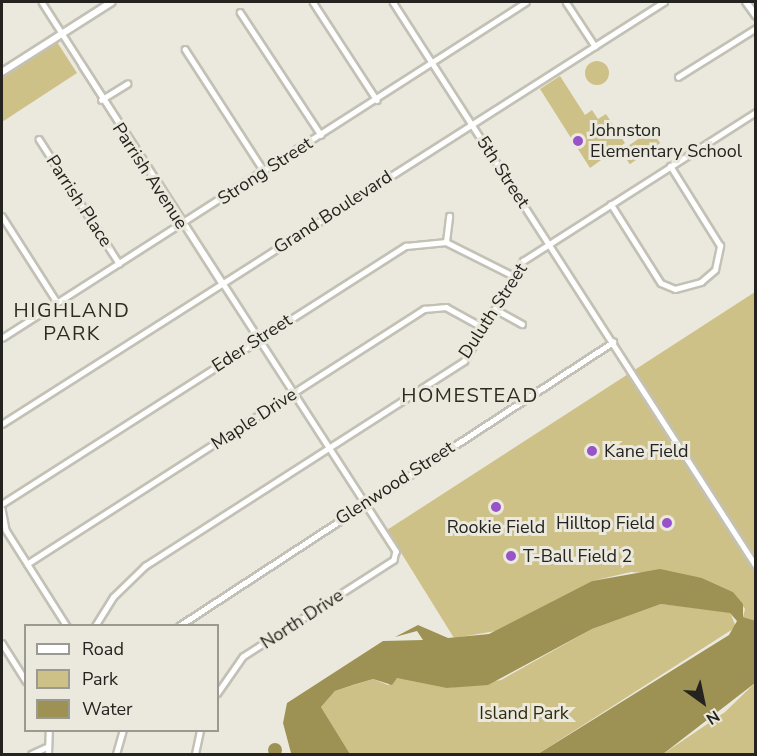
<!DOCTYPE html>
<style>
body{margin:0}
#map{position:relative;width:757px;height:756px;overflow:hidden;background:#ebe9dd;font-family:"Nunito Sans",sans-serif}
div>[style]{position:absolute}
.green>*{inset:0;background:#cdc187;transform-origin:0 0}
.round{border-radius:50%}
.water>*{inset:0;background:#9e9154}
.roads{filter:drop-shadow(2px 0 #c3c1b5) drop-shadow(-2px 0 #c3c1b5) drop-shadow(0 2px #c3c1b5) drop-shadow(0 -2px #c3c1b5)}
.minor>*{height:4.5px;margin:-2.25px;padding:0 2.25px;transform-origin:2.25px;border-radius:2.25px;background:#fff}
.tertiary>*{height:6px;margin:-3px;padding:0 3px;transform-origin:3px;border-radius:3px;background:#fff}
.dots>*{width:16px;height:16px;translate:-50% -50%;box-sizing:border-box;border:3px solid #ebe9dd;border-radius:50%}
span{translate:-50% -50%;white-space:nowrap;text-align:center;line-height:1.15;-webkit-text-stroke:6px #ebe9dd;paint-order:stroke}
.poi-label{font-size:18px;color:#24231f}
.left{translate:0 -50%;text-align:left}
.right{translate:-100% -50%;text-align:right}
.street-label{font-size:18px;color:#24231f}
.park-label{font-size:18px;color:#302b0e}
.neighbourhood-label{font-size:20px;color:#2d2b22;letter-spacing:1.5px}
.frame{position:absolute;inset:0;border:3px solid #24231f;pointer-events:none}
.legend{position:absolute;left:24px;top:624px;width:195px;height:108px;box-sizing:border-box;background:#ebe9dd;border:2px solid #9b9a91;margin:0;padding:8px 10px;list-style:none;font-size:18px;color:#24231f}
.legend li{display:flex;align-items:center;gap:12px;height:30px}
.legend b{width:30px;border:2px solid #9b9a91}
.north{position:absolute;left:673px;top:672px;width:60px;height:60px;-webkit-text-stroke:4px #ebe9dd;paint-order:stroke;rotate:147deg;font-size:16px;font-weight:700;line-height:24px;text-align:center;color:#24231f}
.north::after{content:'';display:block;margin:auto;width:21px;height:27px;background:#24231f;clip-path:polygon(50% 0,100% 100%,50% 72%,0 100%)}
</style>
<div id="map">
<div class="green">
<i style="clip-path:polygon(57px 42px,77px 73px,2px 122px,2px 78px)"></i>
<i class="round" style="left:585px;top:61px;width:24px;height:24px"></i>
<i style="clip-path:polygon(560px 76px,585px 115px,592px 110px,598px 119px,606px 114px,625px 143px,590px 168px,540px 89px)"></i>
<i style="left:651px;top:130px;width:16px;height:37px;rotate:55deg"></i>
<i style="clip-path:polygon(755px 292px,755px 621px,743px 617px,745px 609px,733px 592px,702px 578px,631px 572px,592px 581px,496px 631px,454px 638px,387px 530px)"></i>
<i style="clip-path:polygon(661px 604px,730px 612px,736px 627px,538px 754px,350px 754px,321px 707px,335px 691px,373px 679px,388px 685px,397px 678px,442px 683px,448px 688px,501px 680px,592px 629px)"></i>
<i style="clip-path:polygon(755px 683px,755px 754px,663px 754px,725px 712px)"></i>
</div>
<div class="water">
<i style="clip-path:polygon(660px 569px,702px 578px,733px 592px,743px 604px,743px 617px,756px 621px,755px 683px,663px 754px,538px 754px,729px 635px,737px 621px,730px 613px,661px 604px,592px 629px,488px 685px,447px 688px,397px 678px,392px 685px,373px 679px,353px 685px,335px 691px,321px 707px,350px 754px,291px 753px,283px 723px,287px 703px,383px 641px,423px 640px,417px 631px,395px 637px,418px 625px,448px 638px,489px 634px,592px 581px)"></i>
<i class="round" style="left:268px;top:743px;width:14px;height:14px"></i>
</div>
<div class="roads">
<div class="minor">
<i style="left:42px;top:2px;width:334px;rotate:57.4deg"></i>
<i style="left:313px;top:2px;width:117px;rotate:56.9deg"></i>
<i style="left:393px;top:2px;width:671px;rotate:57.23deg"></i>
<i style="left:566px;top:2px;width:53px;rotate:56.6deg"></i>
<i style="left:240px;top:12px;width:147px;rotate:56.6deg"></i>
<i style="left:185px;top:49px;width:145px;rotate:57.1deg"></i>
<i style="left:82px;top:65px;width:579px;rotate:57.13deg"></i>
<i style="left:396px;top:551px;width:9px;rotate:103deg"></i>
<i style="left:394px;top:560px;width:179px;rotate:147.3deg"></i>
<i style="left:243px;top:657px;width:44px;rotate:124.8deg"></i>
<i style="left:678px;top:77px;width:92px;rotate:-32.1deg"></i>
<i style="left:101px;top:100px;width:31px;rotate:-32deg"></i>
<i style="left:39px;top:139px;width:148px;rotate:57.2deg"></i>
<i style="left:611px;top:204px;width:93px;rotate:57.7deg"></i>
<i style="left:661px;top:283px;width:15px;rotate:23deg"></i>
<i style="left:675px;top:289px;width:27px;rotate:-15deg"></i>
<i style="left:701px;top:282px;width:18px;rotate:-41deg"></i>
<i style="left:715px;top:270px;width:25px;rotate:-78deg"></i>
<i style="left:720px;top:246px;width:94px;rotate:-122deg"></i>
<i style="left:2px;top:216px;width:102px;rotate:57.4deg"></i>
<i style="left:446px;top:242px;width:26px;rotate:-83deg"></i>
<i style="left:495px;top:309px;width:31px;rotate:29deg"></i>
<i style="left:2px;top:338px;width:622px;rotate:-32.67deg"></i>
<i style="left:2px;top:424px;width:785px;rotate:-32.52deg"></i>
<i style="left:2px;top:504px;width:479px;rotate:-32.6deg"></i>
<i style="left:406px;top:246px;width:40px;rotate:-5.7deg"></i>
<i style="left:446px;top:242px;width:76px;rotate:26.6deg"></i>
<i style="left:2px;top:509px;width:21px;rotate:79deg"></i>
<i style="left:6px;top:530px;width:114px;rotate:57.6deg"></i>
<i style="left:27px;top:564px;width:472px;rotate:-32.7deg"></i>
<i style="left:424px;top:309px;width:22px;rotate:-5deg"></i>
<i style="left:446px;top:307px;width:43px;rotate:28.9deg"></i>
<i style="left:95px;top:626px;width:34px;rotate:-58deg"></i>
<i style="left:113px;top:597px;width:45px;rotate:-44.1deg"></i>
<i style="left:145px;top:566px;width:379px;rotate:-32.7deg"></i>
<i style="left:464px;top:361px;width:116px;rotate:-59.5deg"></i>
<i style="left:523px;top:261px;width:277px;rotate:-32.6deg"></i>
<i style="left:179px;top:626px;width:519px;rotate:-33.2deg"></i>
<i style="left:2px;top:643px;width:45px;rotate:57.7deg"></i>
<i style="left:31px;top:754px;width:17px;rotate:-24deg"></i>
<i style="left:48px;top:754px;width:24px;rotate:-88deg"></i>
<i style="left:116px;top:754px;width:25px;rotate:-74deg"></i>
<i style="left:195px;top:754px;width:25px;rotate:-78deg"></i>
</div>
<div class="tertiary">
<i style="left:746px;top:2px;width:17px;rotate:54deg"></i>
<i style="left:2px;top:72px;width:130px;rotate:-32.5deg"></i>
</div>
</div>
<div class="dots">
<i style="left:578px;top:141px;background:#9754c9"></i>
<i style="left:592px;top:451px;background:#9754c9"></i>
<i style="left:496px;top:507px;background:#9754c9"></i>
<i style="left:667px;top:523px;background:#9754c9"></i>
<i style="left:511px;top:556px;background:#9754c9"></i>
</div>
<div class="poi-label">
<span class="left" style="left:590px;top:141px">Johnston<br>Elementary School</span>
<span class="left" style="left:604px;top:451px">Kane Field</span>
<span class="right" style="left:655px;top:523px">Hilltop Field</span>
<span style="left:496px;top:527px">Rookie Field</span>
<span class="left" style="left:523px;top:556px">T-Ball Field 2</span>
</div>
<div class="street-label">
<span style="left:265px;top:171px;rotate:-33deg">Strong Street</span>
<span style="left:503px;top:172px;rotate:57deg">5th Street</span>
<span style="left:150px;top:176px;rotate:57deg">Parrish Avenue</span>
<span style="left:79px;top:201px;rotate:57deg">Parrish Place</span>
<span style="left:333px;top:212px;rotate:-33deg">Grand Boulevard</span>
<span style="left:493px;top:311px;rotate:-57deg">Duluth Street</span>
<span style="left:252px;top:343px;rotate:-33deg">Eder Street</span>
<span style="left:254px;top:419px;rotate:-33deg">Maple Drive</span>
<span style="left:395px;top:483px;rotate:-33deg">Glenwood Street</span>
<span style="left:302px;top:619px;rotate:-33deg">North Drive</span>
</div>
<div class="park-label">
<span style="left:524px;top:713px">Island Park</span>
</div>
<div class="neighbourhood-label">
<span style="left:72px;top:322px">HIGHLAND<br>PARK</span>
<span style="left:470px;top:395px">HOMESTEAD</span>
</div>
<div class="frame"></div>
<ul class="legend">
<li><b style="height:8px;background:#fff"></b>Road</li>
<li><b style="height:16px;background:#cdc187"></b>Park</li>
<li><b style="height:16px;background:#9e9154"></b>Water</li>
</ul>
<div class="north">N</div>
</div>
